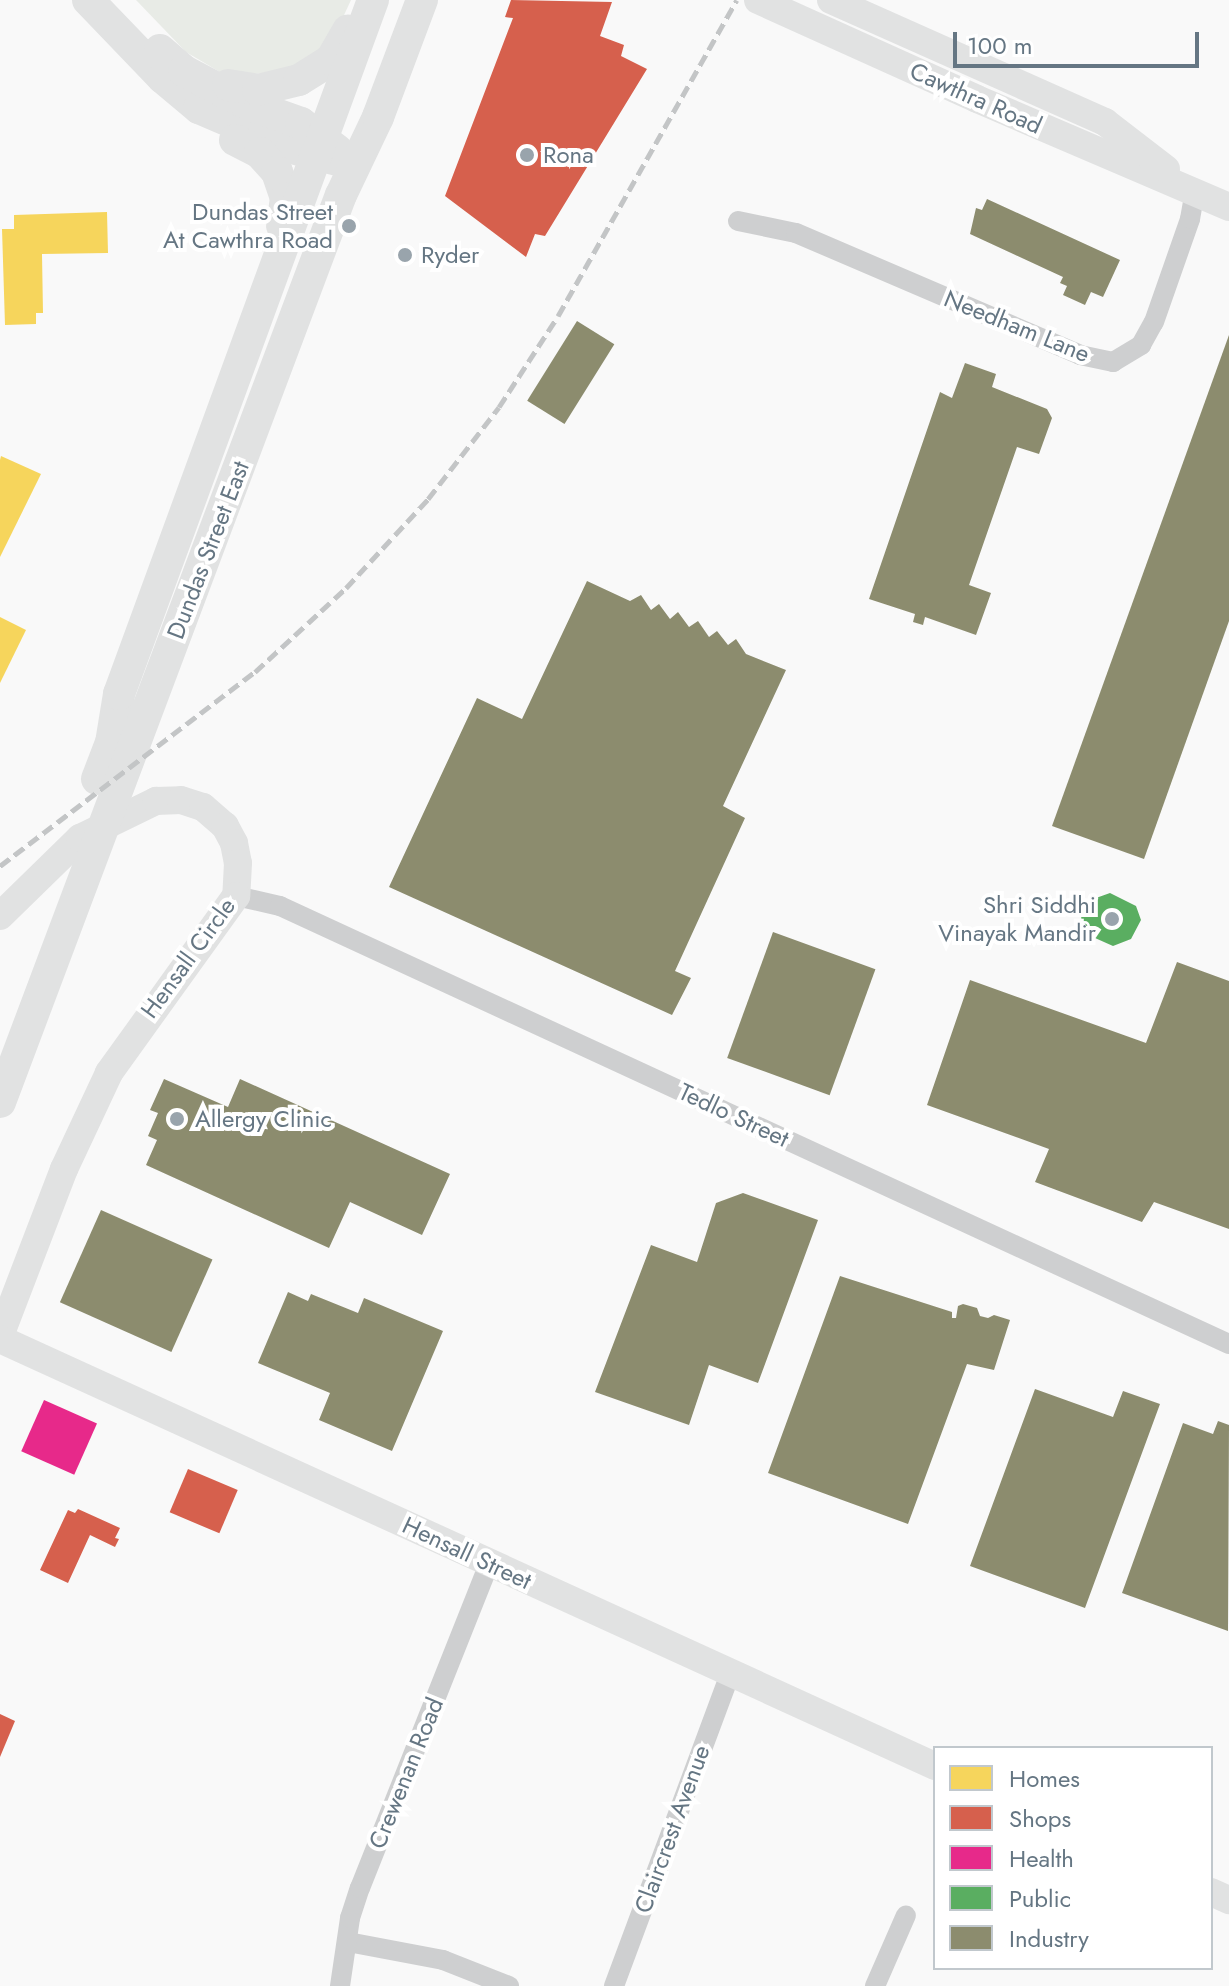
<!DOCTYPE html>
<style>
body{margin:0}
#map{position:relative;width:1229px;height:1986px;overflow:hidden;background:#f9f9f9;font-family:Jost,sans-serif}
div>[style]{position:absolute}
.green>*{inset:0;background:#e8ebe6}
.homes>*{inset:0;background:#f6d55c}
.shops>*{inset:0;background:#d6604d;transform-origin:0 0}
.health>*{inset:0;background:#e7298a;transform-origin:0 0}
.public>*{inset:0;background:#5aae61}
.industry>*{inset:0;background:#8c8c6e;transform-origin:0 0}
.street>*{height:20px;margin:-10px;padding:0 10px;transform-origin:10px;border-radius:10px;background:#cecfd0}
.secondary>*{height:28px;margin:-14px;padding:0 14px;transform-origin:14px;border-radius:14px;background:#e1e2e2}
.primary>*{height:32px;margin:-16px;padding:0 16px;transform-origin:16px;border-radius:16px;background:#e1e2e2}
.rail>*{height:5px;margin-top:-2.5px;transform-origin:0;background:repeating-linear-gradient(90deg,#c3c5c6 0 12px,transparent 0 18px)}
.dots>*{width:22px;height:22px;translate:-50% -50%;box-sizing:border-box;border:4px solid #fff;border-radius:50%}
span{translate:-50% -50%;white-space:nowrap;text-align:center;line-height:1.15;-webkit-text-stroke:8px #fff;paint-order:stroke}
.street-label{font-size:24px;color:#657683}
.poi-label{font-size:24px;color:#657683}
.left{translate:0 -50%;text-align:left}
.right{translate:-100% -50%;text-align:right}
.legend{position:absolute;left:933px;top:1746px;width:280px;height:224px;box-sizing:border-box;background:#fff;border:2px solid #c1c8cd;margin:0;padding:10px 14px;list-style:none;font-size:24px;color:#657683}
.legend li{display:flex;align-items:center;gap:16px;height:40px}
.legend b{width:40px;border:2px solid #c1c8cd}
.scale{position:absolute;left:953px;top:32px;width:246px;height:36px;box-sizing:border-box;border:4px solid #657683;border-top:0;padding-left:10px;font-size:24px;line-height:28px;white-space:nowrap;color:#657683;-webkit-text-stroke:6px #fff;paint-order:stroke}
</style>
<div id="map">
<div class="green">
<i style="clip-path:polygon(136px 0,351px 0,332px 41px,309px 66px,230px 78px,186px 52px)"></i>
</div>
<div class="homes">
<i style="clip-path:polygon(107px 212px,108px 253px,42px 254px,43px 313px,36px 313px,36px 324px,5px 325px,2px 229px,14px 229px,14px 215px)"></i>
<i style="clip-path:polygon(1px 456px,41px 474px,0 557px,0 460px)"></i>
<i style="clip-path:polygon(0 617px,26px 630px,0 683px)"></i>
</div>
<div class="shops">
<i style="clip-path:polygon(511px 0,612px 2px,600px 36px,624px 45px,621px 56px,647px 69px,545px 236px,535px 234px,526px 257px,445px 196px,513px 18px,505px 17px)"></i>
<i style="left:188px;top:1469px;width:54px;height:47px;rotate:23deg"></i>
<i style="clip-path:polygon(78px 1509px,120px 1528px,115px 1538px,119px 1539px,115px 1547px,90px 1535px,68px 1583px,40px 1570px,68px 1510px,75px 1513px)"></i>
<i style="clip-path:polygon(0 1714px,15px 1721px,0 1757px)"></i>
</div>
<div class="health">
<i style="left:44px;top:1400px;width:58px;height:56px;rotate:24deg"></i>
</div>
<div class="public">
<i style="clip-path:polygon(1110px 893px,1136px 906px,1141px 920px,1131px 939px,1113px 946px,1095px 938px,1081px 918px,1090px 899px,1096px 902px,1096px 898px)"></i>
</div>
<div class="industry">
<i style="clip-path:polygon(987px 199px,1120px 260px,1103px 297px,1091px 292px,1085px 305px,1063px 295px,1067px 286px,1060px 283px,1063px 277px,970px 234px,976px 208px,982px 210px)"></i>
<i style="left:577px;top:321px;width:44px;height:94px;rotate:32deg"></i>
<i style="clip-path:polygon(1229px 335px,1229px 621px,1144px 859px,1052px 826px)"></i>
<i style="clip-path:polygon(965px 363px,996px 374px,992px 387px,1047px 409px,1052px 418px,1039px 454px,1017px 447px,969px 585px,991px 593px,976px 635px,925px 617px,923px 625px,913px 622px,915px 614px,869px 599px,940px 392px,952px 398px)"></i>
<i style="clip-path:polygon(587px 581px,630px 601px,641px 595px,651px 610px,659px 604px,670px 619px,678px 612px,689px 627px,698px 621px,709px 637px,717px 631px,728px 645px,736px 639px,746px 654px,786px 670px,723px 806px,745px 818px,675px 971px,691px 978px,672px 1015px,389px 887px,477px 698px,522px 719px)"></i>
<i style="left:773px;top:932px;width:109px;height:134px;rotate:20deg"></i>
<i style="clip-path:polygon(1177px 962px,1229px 981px,1229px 1229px,1154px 1202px,1142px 1222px,1035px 1182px,1049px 1149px,927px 1105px,970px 980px,1146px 1043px)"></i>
<i style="clip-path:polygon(164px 1079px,228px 1107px,240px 1079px,450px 1174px,422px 1235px,350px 1202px,329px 1248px,146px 1165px,157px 1140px,148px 1136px,158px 1113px,150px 1110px)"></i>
<i style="clip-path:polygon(743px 1193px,818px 1220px,758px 1383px,709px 1365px,689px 1425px,595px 1392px,651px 1245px,697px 1262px,716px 1203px)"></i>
<i style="left:101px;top:1210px;width:122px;height:101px;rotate:24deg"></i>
<i style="clip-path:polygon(840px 1276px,952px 1312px,952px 1318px,956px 1318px,958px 1306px,963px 1304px,977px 1308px,980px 1316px,988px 1318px,994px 1315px,1010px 1320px,994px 1370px,967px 1364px,908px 1524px,768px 1473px)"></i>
<i style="clip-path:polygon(288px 1292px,308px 1301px,311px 1294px,358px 1313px,364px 1298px,443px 1331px,392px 1451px,319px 1420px,330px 1393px,258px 1363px)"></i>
<i style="clip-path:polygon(1035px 1389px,1113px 1417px,1123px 1391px,1160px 1404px,1085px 1608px,970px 1566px)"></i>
<i style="clip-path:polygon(1218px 1421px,1229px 1425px,1228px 1631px,1122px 1593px,1183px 1423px,1213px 1434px)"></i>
</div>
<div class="street">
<i style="left:738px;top:221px;width:59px;rotate:11.7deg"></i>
<i style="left:796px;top:233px;width:309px;rotate:23.2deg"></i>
<i style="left:1080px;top:355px;width:34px;rotate:12deg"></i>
<i style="left:1113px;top:362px;width:33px;rotate:-31deg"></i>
<i style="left:1141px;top:345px;width:26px;rotate:-61deg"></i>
<i style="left:1154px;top:322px;width:109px;rotate:-70.7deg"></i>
<i style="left:1190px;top:219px;width:28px;rotate:-80deg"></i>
<i style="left:236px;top:896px;width:45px;rotate:12.8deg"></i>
<i style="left:280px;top:906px;width:1045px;rotate:24.78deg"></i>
<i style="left:348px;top:1942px;width:97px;rotate:10.7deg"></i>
<i style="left:443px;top:1960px;width:71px;rotate:21.5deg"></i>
<i style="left:340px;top:1986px;width:69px;rotate:-81.6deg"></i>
<i style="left:350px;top:1918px;width:32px;rotate:-72deg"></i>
<i style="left:360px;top:1888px;width:349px;rotate:-68.3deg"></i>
<i style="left:614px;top:1986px;width:335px;rotate:-69.6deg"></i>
<i style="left:875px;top:1986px;width:77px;rotate:-66.4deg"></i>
</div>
<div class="secondary">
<i style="left:758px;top:0;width:240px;rotate:24.3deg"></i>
<i style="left:977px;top:99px;width:274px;rotate:23.2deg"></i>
<i style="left:831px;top:0;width:300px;rotate:24deg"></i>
<i style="left:1105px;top:122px;width:77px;rotate:37.6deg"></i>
<i style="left:0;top:916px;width:112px;rotate:-44.3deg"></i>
<i style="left:80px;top:838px;width:85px;rotate:-26deg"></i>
<i style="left:156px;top:801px;width:25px;rotate:-2deg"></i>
<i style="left:181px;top:800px;width:23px;rotate:18deg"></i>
<i style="left:203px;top:807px;width:29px;rotate:41deg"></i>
<i style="left:225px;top:826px;width:19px;rotate:62deg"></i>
<i style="left:234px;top:843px;width:20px;rotate:79deg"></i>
<i style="left:238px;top:863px;width:33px;rotate:93deg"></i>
<i style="left:236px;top:896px;width:218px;rotate:125.7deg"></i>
<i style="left:109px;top:1073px;width:106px;rotate:115.1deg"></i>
<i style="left:64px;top:1169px;width:179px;rotate:111deg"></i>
<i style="left:0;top:1339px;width:1028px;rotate:24.55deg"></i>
<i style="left:1211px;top:1892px;width:20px;rotate:24deg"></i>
</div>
<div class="primary">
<i style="left:88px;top:0;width:108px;rotate:46.1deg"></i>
<i style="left:163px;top:78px;width:47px;rotate:39.8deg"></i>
<i style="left:199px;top:108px;width:101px;rotate:23.3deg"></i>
<i style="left:292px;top:148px;width:47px;rotate:14.9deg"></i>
<i style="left:160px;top:50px;width:32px;rotate:41deg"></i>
<i style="left:184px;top:71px;width:69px;rotate:27.7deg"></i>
<i style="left:245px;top:103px;width:59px;rotate:19.7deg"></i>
<i style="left:301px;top:123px;width:45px;rotate:36.9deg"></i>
<i style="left:228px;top:85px;width:30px;rotate:9deg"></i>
<i style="left:258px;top:90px;width:42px;rotate:-13.7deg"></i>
<i style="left:299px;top:80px;width:38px;rotate:-32deg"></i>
<i style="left:331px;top:60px;width:34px;rotate:-60deg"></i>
<i style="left:235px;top:140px;width:28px;rotate:27deg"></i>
<i style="left:260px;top:153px;width:25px;rotate:48deg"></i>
<i style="left:277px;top:172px;width:28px;rotate:71deg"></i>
<i style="left:286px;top:198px;width:28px;rotate:98deg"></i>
<i style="left:97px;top:779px;width:39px;rotate:-69deg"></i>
<i style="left:111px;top:743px;width:50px;rotate:-80.7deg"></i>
<i style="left:119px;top:694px;width:739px;rotate:-69.9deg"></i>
<i style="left:0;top:1102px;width:969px;rotate:-69.4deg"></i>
<i style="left:341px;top:195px;width:86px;rotate:-64.6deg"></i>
<i style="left:378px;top:117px;width:125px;rotate:-69.4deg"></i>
</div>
<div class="rail">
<i style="left:0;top:866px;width:320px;rotate:-37.3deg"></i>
<i style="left:255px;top:672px;width:124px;rotate:-42.7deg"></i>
<i style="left:346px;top:588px;width:121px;rotate:-47.3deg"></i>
<i style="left:428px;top:499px;width:116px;rotate:-52.3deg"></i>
<i style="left:499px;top:407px;width:108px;rotate:-57deg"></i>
<i style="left:558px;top:316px;width:363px;rotate:-60.5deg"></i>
</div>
<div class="dots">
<i style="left:527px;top:155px;background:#99a4ac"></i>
<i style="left:349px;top:226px;background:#99a4ac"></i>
<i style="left:405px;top:255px;background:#99a4ac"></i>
<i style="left:1112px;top:919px;background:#99a4ac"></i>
<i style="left:177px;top:1119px;background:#99a4ac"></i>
</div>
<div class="street-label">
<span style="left:976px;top:98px;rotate:24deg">Cawthra Road</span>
<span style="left:1017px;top:326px;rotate:22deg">Needham Lane</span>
<span style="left:208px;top:550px;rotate:-69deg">Dundas Street East</span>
<span style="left:188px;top:958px;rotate:-54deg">Hensall Circle</span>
<span style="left:734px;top:1115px;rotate:25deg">Tedlo Street</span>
<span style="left:467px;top:1553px;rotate:25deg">Hensall Street</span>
<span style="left:406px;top:1773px;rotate:-68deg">Crewenan Road</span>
<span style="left:672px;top:1829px;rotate:-70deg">Claircrest Avenue</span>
</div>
<div class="poi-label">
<span class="left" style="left:543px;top:155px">Rona</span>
<span class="right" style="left:333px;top:226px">Dundas Street<br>At Cawthra Road</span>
<span class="left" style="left:421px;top:255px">Ryder</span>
<span class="right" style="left:1096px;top:919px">Shri Siddhi<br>Vinayak Mandir</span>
<span class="left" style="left:195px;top:1119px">Allergy Clinic</span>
</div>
<ul class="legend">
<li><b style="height:22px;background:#f6d55c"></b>Homes</li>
<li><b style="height:22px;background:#d6604d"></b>Shops</li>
<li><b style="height:22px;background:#e7298a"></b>Health</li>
<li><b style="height:22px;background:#5aae61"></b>Public</li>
<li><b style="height:22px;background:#8c8c6e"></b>Industry</li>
</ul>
<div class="scale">100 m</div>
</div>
